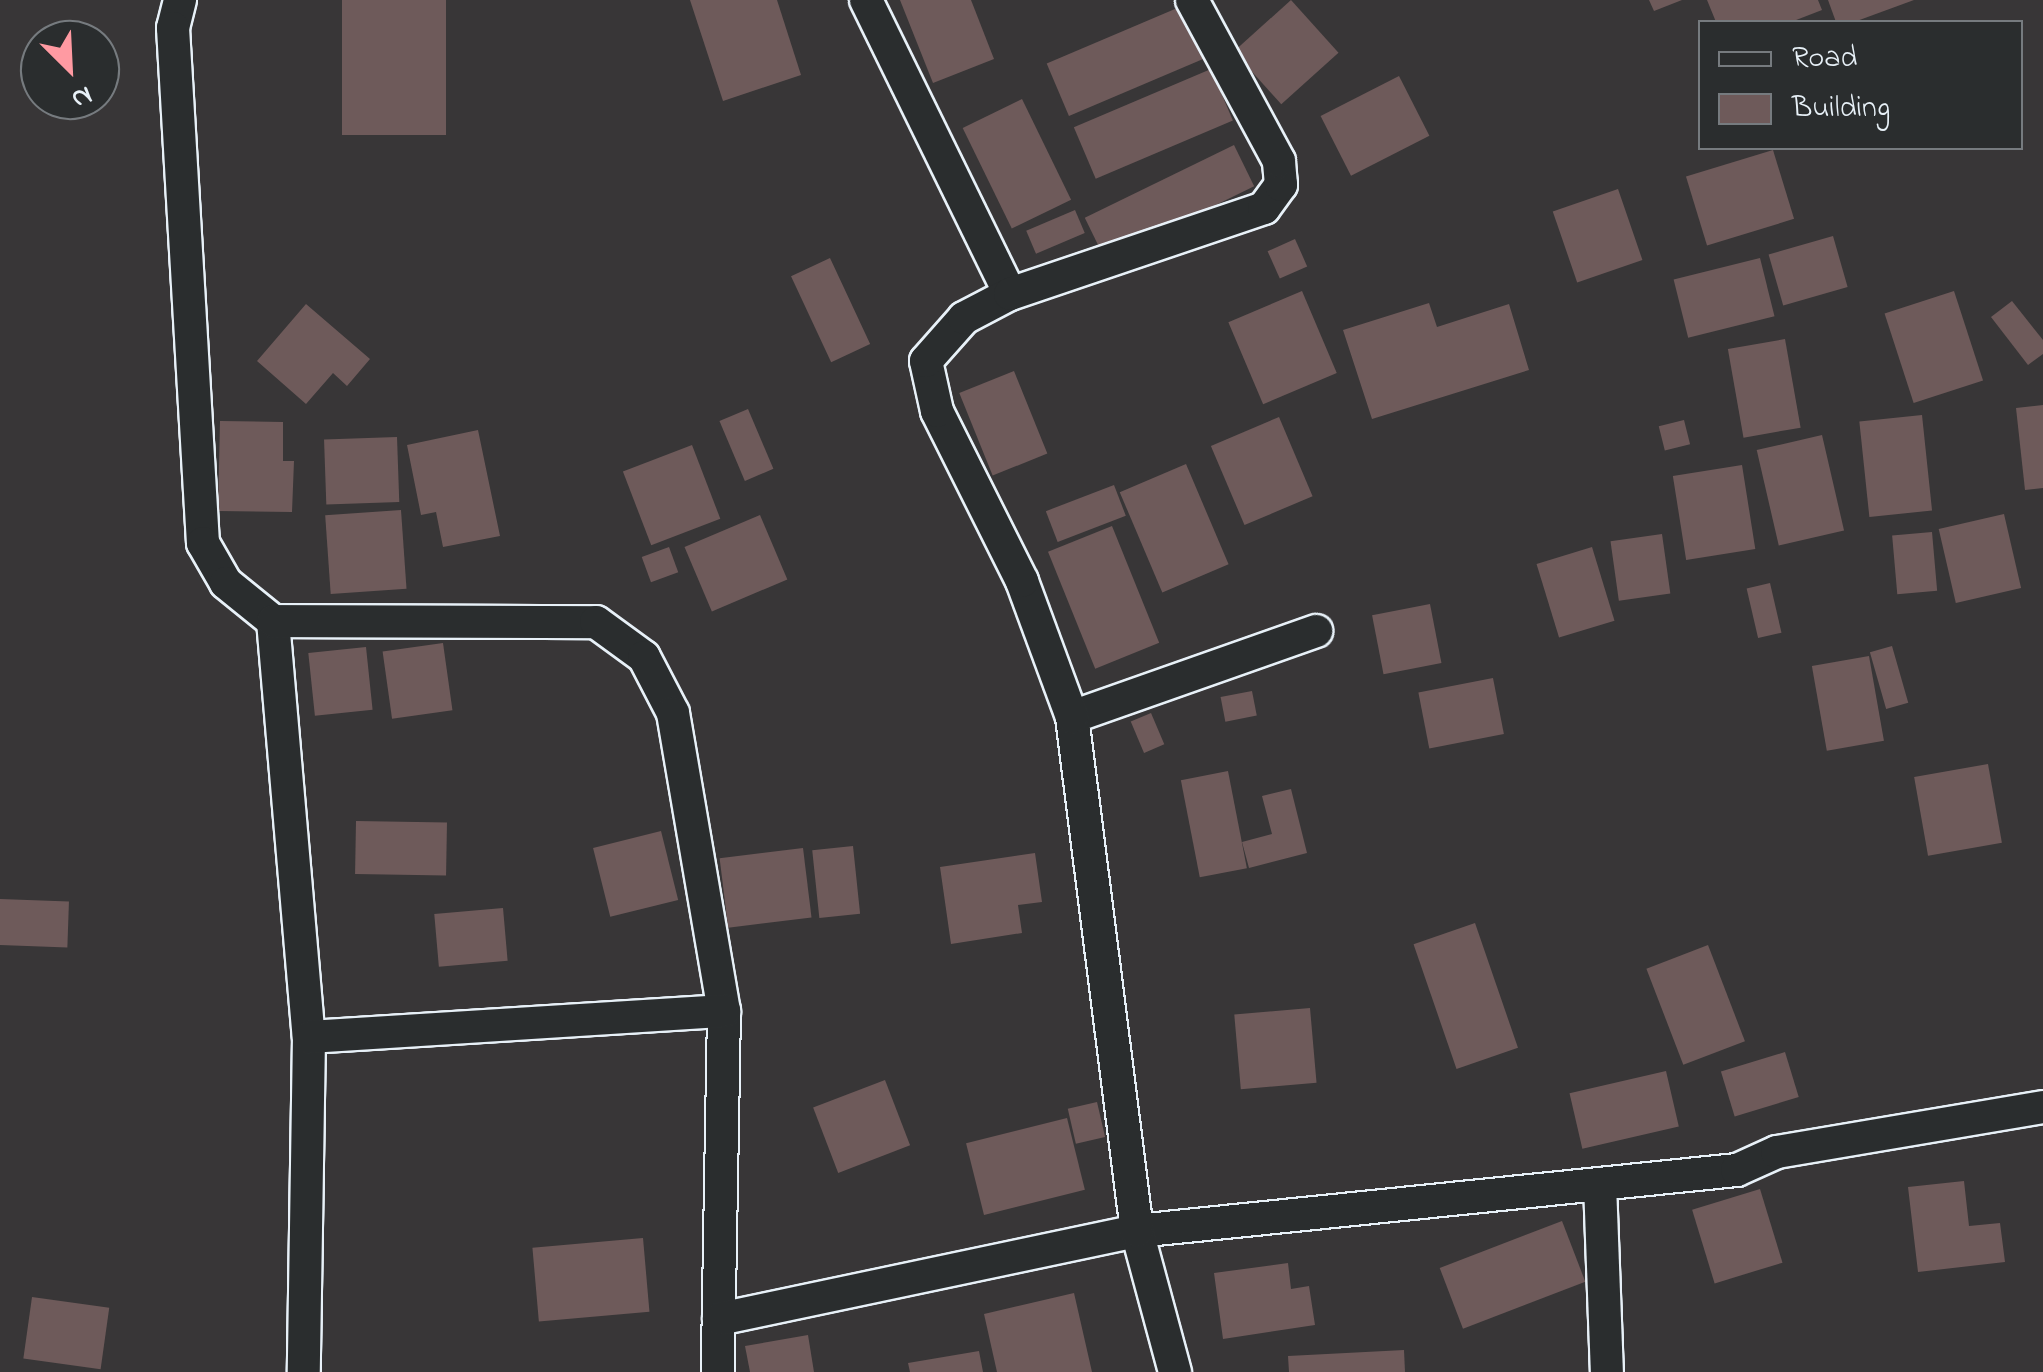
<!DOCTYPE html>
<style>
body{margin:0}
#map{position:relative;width:2043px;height:1372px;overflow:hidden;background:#383637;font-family:"Indie Flower",sans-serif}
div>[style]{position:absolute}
.building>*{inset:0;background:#6e5a5a;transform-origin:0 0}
.roads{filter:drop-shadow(2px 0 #e8f1f8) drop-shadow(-2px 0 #e8f1f8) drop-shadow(0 2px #e8f1f8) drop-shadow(0 -2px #e8f1f8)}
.street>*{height:32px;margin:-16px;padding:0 16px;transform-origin:16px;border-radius:16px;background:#2a2d2e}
span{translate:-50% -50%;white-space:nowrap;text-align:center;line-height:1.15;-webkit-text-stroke:8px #2a2d2e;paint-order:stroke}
.legend{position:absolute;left:1698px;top:20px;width:325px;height:130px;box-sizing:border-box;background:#2a2d2e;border:2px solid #767b7f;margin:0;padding:12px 18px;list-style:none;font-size:30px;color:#e8f1f8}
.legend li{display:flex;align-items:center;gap:20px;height:50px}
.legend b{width:50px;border:2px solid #767b7f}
.north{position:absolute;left:20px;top:20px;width:100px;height:100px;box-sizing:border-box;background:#2a2d2e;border:2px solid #767b7f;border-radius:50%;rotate:156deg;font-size:28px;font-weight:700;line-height:40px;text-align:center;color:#e8f1f8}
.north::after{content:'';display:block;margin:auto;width:35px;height:45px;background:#ff9aa2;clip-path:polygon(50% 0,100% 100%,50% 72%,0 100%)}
</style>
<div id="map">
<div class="building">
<i style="left:342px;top:0;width:104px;height:135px"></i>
<i style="clip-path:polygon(690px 0,777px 0,801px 75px,723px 101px)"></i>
<i style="clip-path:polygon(900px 0,971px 0,994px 59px,933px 83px)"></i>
<i style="left:1291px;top:0;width:71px;height:77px;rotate:48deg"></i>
<i style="clip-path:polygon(1649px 0,1682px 0,1654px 11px)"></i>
<i style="clip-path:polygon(1707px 0,1818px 0,1822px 10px,1791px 22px,1716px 22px)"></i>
<i style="clip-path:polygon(1828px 0,1914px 0,1854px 22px,1836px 22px)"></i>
<i style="left:1182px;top:6px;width:57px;height:147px;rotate:67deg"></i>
<i style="left:1211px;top:69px;width:56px;height:149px;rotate:67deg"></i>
<i style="left:1399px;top:76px;width:67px;height:88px;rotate:63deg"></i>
<i style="left:1022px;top:99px;width:112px;height:66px;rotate:64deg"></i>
<i style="left:1234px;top:145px;width:46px;height:166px;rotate:64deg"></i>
<i style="left:1773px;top:150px;width:72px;height:91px;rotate:73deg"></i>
<i style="left:1618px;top:189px;width:75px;height:69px;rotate:71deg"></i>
<i style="left:1075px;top:210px;width:25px;height:53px;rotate:67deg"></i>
<i style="left:1833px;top:236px;width:53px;height:67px;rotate:74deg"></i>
<i style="left:1295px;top:239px;width:30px;height:30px;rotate:66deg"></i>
<i style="left:830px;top:258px;width:95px;height:43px;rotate:65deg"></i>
<i style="left:1760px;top:258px;width:60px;height:89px;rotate:76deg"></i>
<i style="left:1302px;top:291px;width:89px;height:80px;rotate:67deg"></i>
<i style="left:1954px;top:291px;width:94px;height:73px;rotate:72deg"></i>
<i style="clip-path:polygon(2012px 301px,2043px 340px,2043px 354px,2028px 365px,1991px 317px)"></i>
<i style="clip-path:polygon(1429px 303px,1437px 327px,1509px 304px,1529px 370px,1372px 419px,1343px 330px)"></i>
<i style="clip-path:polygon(306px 304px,370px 359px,347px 386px,333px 373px,306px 404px,257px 361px)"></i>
<i style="left:1785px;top:339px;width:90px;height:58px;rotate:80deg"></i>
<i style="left:1014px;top:371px;width:89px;height:59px;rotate:68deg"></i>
<i style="clip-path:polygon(2043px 405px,2043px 488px,2025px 490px,2016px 408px)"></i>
<i style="left:748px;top:409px;width:65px;height:31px;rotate:67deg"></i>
<i style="left:1922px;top:415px;width:96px;height:63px;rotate:84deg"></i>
<i style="left:1279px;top:417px;width:86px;height:74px;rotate:67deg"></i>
<i style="left:1684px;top:420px;width:25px;height:26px;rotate:76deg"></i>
<i style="clip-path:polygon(220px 421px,283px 422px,283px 461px,294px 461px,292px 512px,218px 511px)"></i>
<i style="clip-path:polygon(478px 430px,500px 536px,443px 547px,436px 512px,421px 515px,407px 445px)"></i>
<i style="left:1822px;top:435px;width:98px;height:67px;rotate:77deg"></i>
<i style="left:397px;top:437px;width:65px;height:73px;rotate:88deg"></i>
<i style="left:692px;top:445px;width:79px;height:74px;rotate:69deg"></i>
<i style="left:1186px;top:464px;width:109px;height:72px;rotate:67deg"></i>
<i style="left:1742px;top:465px;width:85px;height:70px;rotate:81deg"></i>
<i style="left:1114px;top:485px;width:33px;height:73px;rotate:69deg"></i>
<i style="left:401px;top:510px;width:79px;height:76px;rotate:86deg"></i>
<i style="left:2004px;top:514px;width:76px;height:67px;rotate:77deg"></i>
<i style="left:760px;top:515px;width:70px;height:82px;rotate:67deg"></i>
<i style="left:1112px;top:526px;width:126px;height:69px;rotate:68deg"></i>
<i style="left:1932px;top:532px;width:59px;height:40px;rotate:85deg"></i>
<i style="left:1662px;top:534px;width:60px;height:52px;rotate:82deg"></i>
<i style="left:669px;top:547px;width:27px;height:29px;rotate:70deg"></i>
<i style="left:1592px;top:547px;width:77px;height:58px;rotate:73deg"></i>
<i style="left:1770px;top:583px;width:51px;height:24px;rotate:77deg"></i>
<i style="left:1430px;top:604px;width:60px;height:59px;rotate:79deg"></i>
<i style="left:443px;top:643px;width:68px;height:61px;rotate:82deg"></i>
<i style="left:1892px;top:646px;width:59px;height:23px;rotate:74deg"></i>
<i style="left:366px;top:647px;width:63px;height:58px;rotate:84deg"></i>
<i style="left:1869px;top:656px;width:86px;height:58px;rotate:80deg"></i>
<i style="left:1493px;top:678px;width:57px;height:76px;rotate:79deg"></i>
<i style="left:1252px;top:691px;width:25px;height:32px;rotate:79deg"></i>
<i style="left:1151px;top:713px;width:34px;height:22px;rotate:67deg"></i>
<i style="left:1988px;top:764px;width:80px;height:75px;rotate:80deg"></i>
<i style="left:1228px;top:771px;width:99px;height:48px;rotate:79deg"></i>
<i style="clip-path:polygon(1291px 789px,1307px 853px,1249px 868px,1242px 842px,1272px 834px,1262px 796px)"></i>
<i style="left:356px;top:821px;width:91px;height:53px;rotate:1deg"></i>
<i style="left:661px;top:831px;width:71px;height:70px;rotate:76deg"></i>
<i style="left:853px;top:846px;width:68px;height:41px;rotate:84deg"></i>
<i style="left:803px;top:848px;width:70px;height:84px;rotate:83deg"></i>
<i style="clip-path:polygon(1035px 853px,1042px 902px,1018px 905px,1022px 933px,951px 944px,940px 867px)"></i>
<i style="left:0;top:899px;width:69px;height:46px;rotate:2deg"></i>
<i style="left:503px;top:908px;width:53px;height:69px;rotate:85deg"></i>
<i style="left:1475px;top:923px;width:132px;height:65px;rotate:71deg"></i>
<i style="left:1708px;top:945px;width:103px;height:66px;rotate:69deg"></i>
<i style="left:1310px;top:1008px;width:75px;height:76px;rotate:85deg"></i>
<i style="left:1785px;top:1052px;width:47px;height:67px;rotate:73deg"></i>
<i style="left:1666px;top:1071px;width:57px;height:99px;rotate:77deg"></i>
<i style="left:885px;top:1080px;width:70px;height:77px;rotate:69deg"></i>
<i style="left:1097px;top:1102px;width:36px;height:30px;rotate:77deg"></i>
<i style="left:1067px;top:1118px;width:74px;height:104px;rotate:76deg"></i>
<i style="clip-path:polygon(1964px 1181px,1969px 1226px,2000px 1223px,2005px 1262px,1918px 1272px,1908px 1187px)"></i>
<i style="left:1760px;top:1189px;width:77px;height:71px;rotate:73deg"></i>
<i style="left:1562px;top:1221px;width:65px;height:131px;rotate:69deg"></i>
<i style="left:643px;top:1238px;width:74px;height:111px;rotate:85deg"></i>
<i style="clip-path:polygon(1288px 1263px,1291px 1289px,1309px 1286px,1315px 1325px,1223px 1339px,1214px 1273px)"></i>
<i style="clip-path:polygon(1074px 1293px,1092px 1372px,997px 1372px,984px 1314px)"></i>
<i style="left:32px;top:1297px;width:78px;height:62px;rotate:8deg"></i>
<i style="clip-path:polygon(808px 1335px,814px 1372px,750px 1372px,745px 1346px)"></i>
<i style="clip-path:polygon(1404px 1350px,1405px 1372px,1289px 1372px,1288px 1356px)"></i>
<i style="clip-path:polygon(979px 1351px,983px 1372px,910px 1372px,908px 1363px)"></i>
</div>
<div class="roads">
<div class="street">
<i style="left:180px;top:0;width:29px;rotate:104deg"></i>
<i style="left:173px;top:28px;width:516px;rotate:86.67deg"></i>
<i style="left:203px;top:543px;width:46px;rotate:60.1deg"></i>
<i style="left:226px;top:583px;width:60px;rotate:39deg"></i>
<i style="left:273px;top:621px;width:418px;rotate:85.1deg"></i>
<i style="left:309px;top:1037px;width:335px;rotate:90.9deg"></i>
<i style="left:866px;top:0;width:327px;rotate:63.9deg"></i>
<i style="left:273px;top:621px;width:323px;rotate:0.2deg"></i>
<i style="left:596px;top:622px;width:59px;rotate:36.1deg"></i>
<i style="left:644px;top:657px;width:63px;rotate:62.6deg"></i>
<i style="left:673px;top:713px;width:302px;rotate:80.3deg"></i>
<i style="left:724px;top:1011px;width:361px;rotate:91deg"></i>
<i style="left:1072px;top:717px;width:259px;rotate:-19.4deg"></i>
<i style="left:309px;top:1037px;width:416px;rotate:-3.6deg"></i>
<i style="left:1600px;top:1184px;width:188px;rotate:87.9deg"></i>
<i style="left:719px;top:1319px;width:427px;rotate:-11.9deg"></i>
<i style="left:1137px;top:1231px;width:603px;rotate:-5.81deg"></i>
<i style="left:1737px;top:1170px;width:44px;rotate:-24.2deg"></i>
<i style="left:1777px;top:1152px;width:270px;rotate:-9.6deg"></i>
<i style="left:1175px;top:1372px;width:146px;rotate:-105.1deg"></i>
<i style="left:1137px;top:1231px;width:518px;rotate:-97.21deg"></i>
<i style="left:1072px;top:717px;width:145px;rotate:-110.2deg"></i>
<i style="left:1022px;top:581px;width:190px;rotate:-116.6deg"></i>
<i style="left:937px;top:411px;width:51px;rotate:-102.4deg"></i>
<i style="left:926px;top:361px;width:57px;rotate:-48.5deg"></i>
<i style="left:964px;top:318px;width:52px;rotate:-27.6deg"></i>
<i style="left:1010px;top:294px;width:268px;rotate:-18.7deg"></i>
<i style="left:1264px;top:208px;width:29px;rotate:-54deg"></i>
<i style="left:1281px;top:185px;width:24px;rotate:-95deg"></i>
<i style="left:1279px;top:161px;width:183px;rotate:-118.4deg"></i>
</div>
</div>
<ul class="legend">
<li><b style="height:12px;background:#2a2d2e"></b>Road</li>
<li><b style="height:28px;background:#6e5a5a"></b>Building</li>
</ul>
<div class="north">N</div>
</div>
